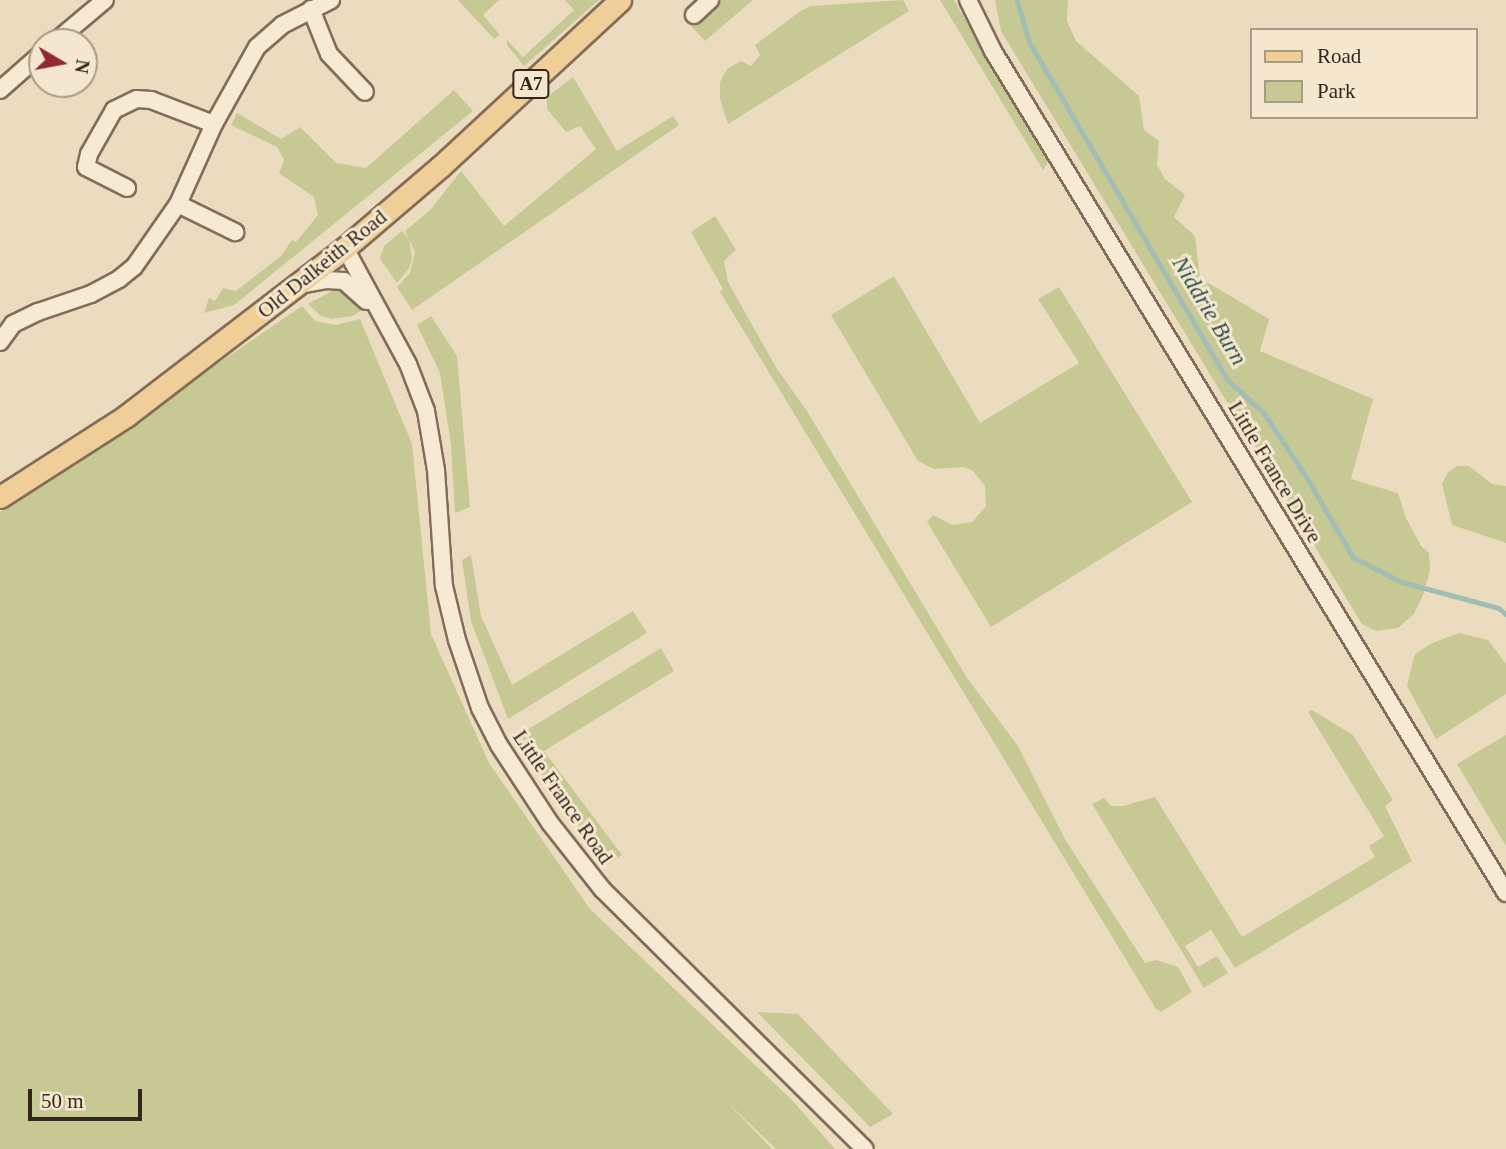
<!DOCTYPE html>
<style>
body{margin:0}
#map{position:relative;width:1506px;height:1149px;overflow:hidden;background:#ecdcbf;font-family:Georgia,serif}
div>[style]{position:absolute}
.green>*{inset:0;background:#c6c994}
.stream>*{height:4.5px;margin:-2.25px;padding:0 2.25px;transform-origin:2.25px;border-radius:2.25px;background:#a2beb4}
.roads{filter:drop-shadow(2px 0 #846d58) drop-shadow(-2px 0 #846d58) drop-shadow(0 2px #846d58) drop-shadow(0 -2px #846d58)}
.minor>*{height:16px;margin:-8px;padding:0 8px;transform-origin:8px;border-radius:8px;background:#f7ead2}
.major>*{height:21px;margin:-10.5px;padding:0 10.5px;transform-origin:10.5px;border-radius:10.5px;background:#efcf97}
span{translate:-50% -50%;white-space:nowrap;text-align:center;line-height:1.15;-webkit-text-stroke:6px #f4e7ce;paint-order:stroke}
.shield-label span{padding:2px 5px;background:#f4e7ce;border:2px solid;border-radius:5px;-webkit-text-stroke-width:0}
.shield-label{font-size:19px;color:#34261c;font-weight:700}
.street-label{font-size:21px;color:#34261c}
.water-label{font-size:23px;color:#2c534f;font-style:italic}
.legend{position:absolute;left:1250px;top:28px;width:228px;height:91px;box-sizing:border-box;background:#f4e7ce;border:2px solid #a79a87;margin:0;padding:9px 12px;list-style:none;font-size:21px;color:#34261c}
.legend li{display:flex;align-items:center;gap:14px;height:35px}
.legend b{width:35px;border:2px solid #a79a87}
.north{position:absolute;left:28px;top:28px;width:70px;height:70px;box-sizing:border-box;background:#f4e7ce;border:2px solid #a79a87;border-radius:50%;rotate:100deg;font-size:19px;font-weight:700;line-height:28px;text-align:center;color:#34261c}
.north::after{content:'';display:block;margin:auto;width:24px;height:32px;background:#912a30;clip-path:polygon(50% 0,100% 100%,50% 72%,0 100%)}
.scale{position:absolute;left:28px;top:1089px;width:114px;height:32px;box-sizing:border-box;border:4px solid #34261c;border-top:0;padding-left:9px;font-size:21px;line-height:24px;white-space:nowrap;color:#34261c;-webkit-text-stroke:5px #f4e7ce;paint-order:stroke}
</style>
<div id="map">
<div class="green">
<i style="clip-path:polygon(458px 0,499px 0,483px 15px,500px 35px,494px 39px)"></i>
<i style="clip-path:polygon(565px 0,599px 0,524px 66px,507px 45px,507px 40px,523px 57px,574px 10px)"></i>
<i style="clip-path:polygon(720px 0,753px 0,705px 41px,691px 26px)"></i>
<i style="clip-path:polygon(903px 0,909px 11px,728px 124px,720px 99px,720px 82px,727px 69px,741px 61px,751px 66px,760px 55px,755px 45px,802px 10px,811px 6px)"></i>
<i style="clip-path:polygon(940px 0,954px 0,1048px 162px,1043px 170px)"></i>
<i style="clip-path:polygon(995px 0,1068px 0,1067px 21px,1076px 41px,1139px 96px,1144px 130px,1159px 141px,1157px 165px,1165px 179px,1185px 195px,1174px 217px,1195px 236px,1200px 278px,1269px 319px,1260px 351px,1373px 399px,1351px 479px,1398px 493px,1406px 518px,1421px 546px,1429px 553px,1430px 571px,1423px 595px,1414px 614px,1398px 628px,1376px 631px,1362px 624px,1001px 31px)"></i>
<i style="clip-path:polygon(573px 77px,617px 151px,673px 116px,679px 125px,412px 310px,397px 287px,410px 273px,415px 252px,409px 239px,412px 258px,410px 267px,397px 283px,380px 259px,384px 246px,402px 231px,408px 238px,405px 231px,431px 209px,461px 171px,504px 226px,596px 149px,580px 126px,566px 132px,547px 109px,547px 97px)"></i>
<i style="clip-path:polygon(454px 90px,473px 111px,234px 305px,204px 313px,209px 298px,215px 301px,223px 288px,236px 291px,281px 256px,292px 240px,296px 242px,318px 215px,314px 197px,279px 173px,284px 160px,277px 147px,231px 125px,237px 113px,281px 139px,300px 127px,336px 163px,366px 168px)"></i>
<i style="clip-path:polygon(715px 216px,736px 250px,724px 261px,728px 282px,777px 369px,807px 411px,967px 678px,1018px 746px,1066px 841px,1145px 963px,1156px 960px,1178px 967px,1192px 992px,1161px 1012px,1156px 1009px,720px 292px,723px 289px,691px 232px)"></i>
<i style="clip-path:polygon(894px 276px,980px 423px,1079px 363px,1038px 299px,1059px 287px,1192px 502px,991px 627px,927px 522px,933px 515px,952px 525px,972px 522px,986px 506px,985px 486px,972px 470px,963px 467px,934px 469px,918px 461px,831px 315px)"></i>
<i style="clip-path:polygon(334px 290px,346px 292px,362px 310px,353px 316px,331px 319px,321px 316px,308px 304px)"></i>
<i style="clip-path:polygon(302px 306px,315px 321px,336px 325px,360px 319px,412px 444px,431px 634px,489px 763px,590px 909px,792px 1100px,835px 1149px,776px 1149px,724px 1099px,772px 1149px,0 1149px,0 512px)"></i>
<i style="clip-path:polygon(431px 316px,457px 356px,470px 507px,455px 513px,451px 445px,440px 373px,417px 325px)"></i>
<i style="clip-path:polygon(1457px 466px,1469px 466px,1492px 484px,1506px 486px,1506px 543px,1452px 525px,1442px 484px,1448px 472px)"></i>
<i style="clip-path:polygon(471px 555px,481px 616px,512px 685px,633px 611px,647px 633px,508px 719px,471px 621px,462px 560px)"></i>
<i style="clip-path:polygon(1459px 633px,1488px 640px,1506px 664px,1506px 694px,1436px 739px,1407px 686px,1415px 654px,1432px 643px)"></i>
<i style="clip-path:polygon(661px 648px,674px 671px,544px 751px,622px 855px,605px 866px,514px 738px)"></i>
<i style="clip-path:polygon(1312px 710px,1353px 735px,1393px 800px,1385px 806px,1412px 861px,1235px 968px,1211px 930px,1185px 946px,1198px 967px,1217px 956px,1228px 973px,1204px 988px,1092px 804px,1104px 798px,1111px 806px,1123px 806px,1155px 797px,1242px 937px,1375px 857px,1369px 846px,1384px 836px,1308px 712px)"></i>
<i style="clip-path:polygon(1506px 735px,1506px 846px,1457px 764px)"></i>
<i style="clip-path:polygon(757px 1012px,798px 1014px,893px 1114px,870px 1127px)"></i>
</div>
<div class="stream">
<i style="left:1017px;top:0;width:45px;rotate:73.2deg"></i>
<i style="left:1030px;top:43px;width:391px;rotate:59.6deg"></i>
<i style="left:1228px;top:380px;width:49px;rotate:42.5deg"></i>
<i style="left:1264px;top:413px;width:79px;rotate:56.3deg"></i>
<i style="left:1308px;top:479px;width:90px;rotate:60deg"></i>
<i style="left:1353px;top:557px;width:55px;rotate:27deg"></i>
<i style="left:1402px;top:582px;width:100px;rotate:15deg"></i>
<i style="left:1499px;top:608px;width:9px;rotate:41deg"></i>
</div>
<div class="roads">
<div class="minor">
<i style="left:968px;top:0;width:57px;rotate:63.9deg"></i>
<i style="left:993px;top:51px;width:986px;rotate:58.65deg"></i>
<i style="left:311px;top:9px;width:48px;rotate:68.2deg"></i>
<i style="left:329px;top:54px;width:52px;rotate:46.5deg"></i>
<i style="left:694px;top:15px;width:22px;rotate:-43deg"></i>
<i style="left:55px;top:42px;width:65px;rotate:-40deg"></i>
<i style="left:0;top:90px;width:56px;rotate:-41.4deg"></i>
<i style="left:127px;top:188px;width:46px;rotate:-152.9deg"></i>
<i style="left:86px;top:167px;width:13px;rotate:-77deg"></i>
<i style="left:89px;top:154px;width:51px;rotate:-60.4deg"></i>
<i style="left:114px;top:110px;width:25px;rotate:-26deg"></i>
<i style="left:137px;top:99px;width:14px;rotate:4deg"></i>
<i style="left:151px;top:100px;width:67px;rotate:20.9deg"></i>
<i style="left:178px;top:204px;width:64px;rotate:26.2deg"></i>
<i style="left:345px;top:248px;width:132px;rotate:61.5deg"></i>
<i style="left:408px;top:364px;width:50px;rotate:69deg"></i>
<i style="left:426px;top:411px;width:60px;rotate:80.4deg"></i>
<i style="left:436px;top:470px;width:116px;rotate:86.1deg"></i>
<i style="left:444px;top:586px;width:56px;rotate:76.5deg"></i>
<i style="left:457px;top:640px;width:72px;rotate:71.3deg"></i>
<i style="left:480px;top:708px;width:42px;rotate:62.8deg"></i>
<i style="left:499px;top:745px;width:93px;rotate:56.8deg"></i>
<i style="left:550px;top:823px;width:85px;rotate:51.7deg"></i>
<i style="left:603px;top:890px;width:368px;rotate:44.7deg"></i>
<i style="left:300px;top:285px;width:26px;rotate:-11deg"></i>
<i style="left:326px;top:280px;width:18px;rotate:3deg"></i>
<i style="left:344px;top:281px;width:30px;rotate:42deg"></i>
<i style="left:0;top:342px;width:22px;rotate:-54deg"></i>
<i style="left:13px;top:324px;width:28px;rotate:-26deg"></i>
<i style="left:38px;top:312px;width:56px;rotate:-18.8deg"></i>
<i style="left:91px;top:294px;width:32px;rotate:-28deg"></i>
<i style="left:119px;top:279px;width:19px;rotate:-39deg"></i>
<i style="left:134px;top:267px;width:77px;rotate:-55.1deg"></i>
<i style="left:178px;top:204px;width:88px;rotate:-65.8deg"></i>
<i style="left:214px;top:124px;width:88px;rotate:-60.8deg"></i>
<i style="left:257px;top:47px;width:33px;rotate:-41deg"></i>
<i style="left:282px;top:25px;width:55px;rotate:-27deg"></i>
</div>
<div class="major">
<i style="left:0;top:497px;width:150px;rotate:-32.7deg"></i>
<i style="left:126px;top:416px;width:276px;rotate:-37.5deg"></i>
<i style="left:345px;top:248px;width:126px;rotate:-40.5deg"></i>
<i style="left:441px;top:166px;width:244px;rotate:-42.8deg"></i>
</div>
</div>
<div class="shield-label">
<span style="left:531px;top:84px">A7</span>
</div>
<div class="street-label">
<span style="left:322px;top:264px;rotate:-39deg">Old Dalkeith Road</span>
<span style="left:1275px;top:472px;rotate:59deg">Little France Drive</span>
<span style="left:563px;top:797px;rotate:55deg">Little France Road</span>
</div>
<div class="water-label">
<span style="left:1209px;top:311px;rotate:59deg">Niddrie Burn</span>
</div>
<ul class="legend">
<li><b style="height:9px;background:#efcf97"></b>Road</li>
<li><b style="height:19px;background:#c6c994"></b>Park</li>
</ul>
<div class="north">N</div>
<div class="scale">50 m</div>
</div>
